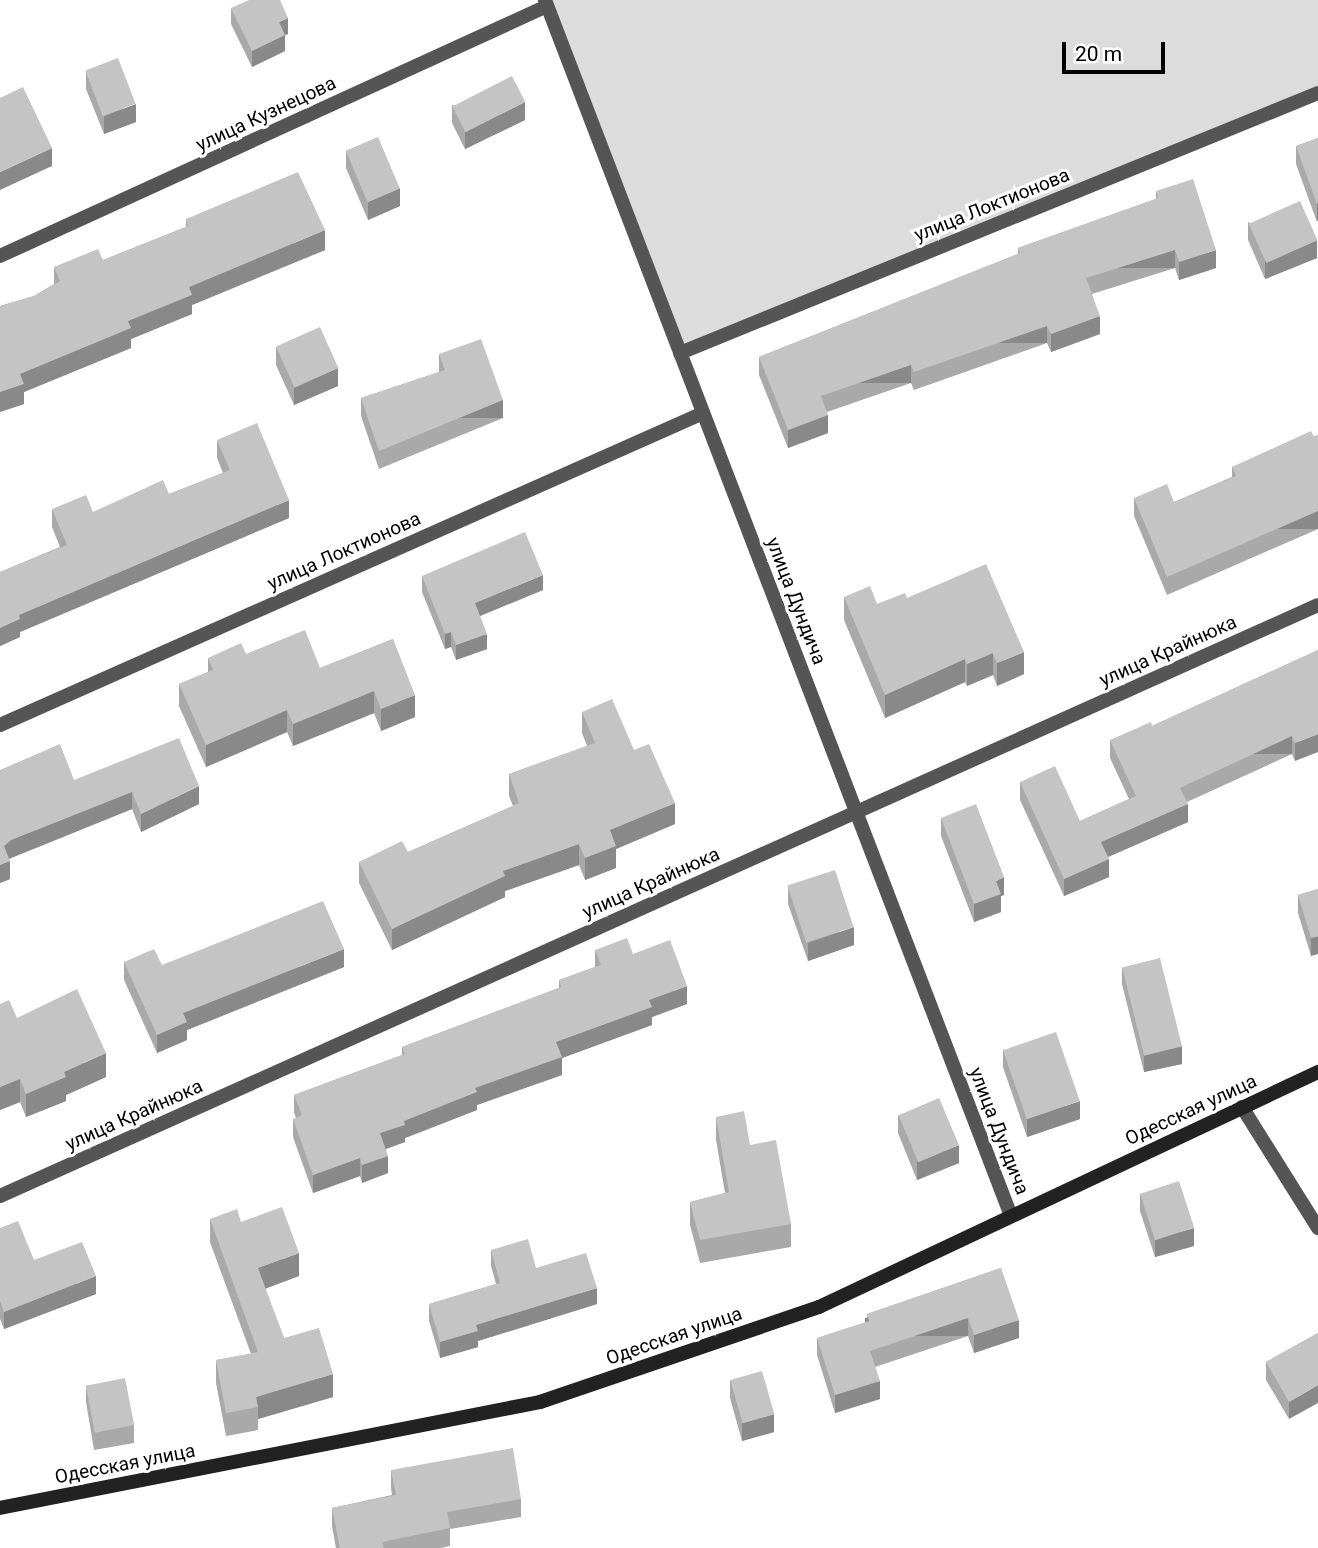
<!DOCTYPE html>
<meta charset="utf-8">
<style>
body{margin:0}
#map{position:relative;width:1318px;height:1548px;overflow:hidden;background:#fff;font-family:Roboto,sans-serif}
div>[style]{position:absolute}
.green>*{inset:0;background:#dcdcdc}
.minor>*{height:14px;margin:-7px;padding:0 7px;transform-origin:7px;border-radius:7px;background:#555}
.secondary>*{height:14px;margin:-7px;padding:0 7px;transform-origin:7px;border-radius:7px;background:#222}
.wall>*{inset:0;background:#a9a9a9}
.shaded-wall>*{inset:0;background:#898989;transform-origin:0 0}
.building>*{inset:0;background:#c4c4c4;transform-origin:0 0}
span{translate:-50% -50%;white-space:nowrap;text-align:center;line-height:1.15;-webkit-text-stroke:6px #fff;paint-order:stroke}
.street-label{font-size:19px;color:#000}
.scale{position:absolute;left:1062px;top:42px;width:103px;height:32px;box-sizing:border-box;border:4px solid #000;border-top:0;padding-left:9px;font-size:21px;line-height:24px;white-space:nowrap;color:#000;-webkit-text-stroke:5px #fff;paint-order:stroke}
</style>
<div id="map">
<div class="green">
<i style="clip-path:polygon(545px 0,1318px 0,1318px 93px,680px 353px)"></i>
</div>
<div class="minor">
<i style="left:545px;top:0;width:1302px;rotate:69.03deg"></i>
<i style="left:0;top:256px;width:601px;rotate:-24.56deg"></i>
<i style="left:680px;top:353px;width:689px;rotate:-22.17deg"></i>
<i style="left:0;top:725px;width:769px;rotate:-23.93deg"></i>
<i style="left:1242px;top:1107px;width:143px;rotate:57.9deg"></i>
<i style="left:0;top:1196px;width:1444px;rotate:-24.15deg"></i>
</div>
<div class="secondary">
<i style="left:0;top:1508px;width:550px;rotate:-11.11deg"></i>
<i style="left:540px;top:1402px;width:295px;rotate:-18.8deg"></i>
<i style="left:819px;top:1307px;width:552px;rotate:-25.22deg"></i>
</div>
<div class="wall">
<i style="clip-path:polygon(231px 8px,288px 34px,285px 35px,285px 51px,252px 67px,231px 24px)"></i>
<i style="clip-path:polygon(86px 71px,136px 122px,104px 134px,86px 89px)"></i>
<i style="clip-path:polygon(452px 105px,525px 120px,465px 149px,452px 123px)"></i>
<i style="clip-path:polygon(1318px 138px,1317px 222px,1296px 164px,1296px 146px)"></i>
<i style="clip-path:polygon(346px 150px,400px 206px,368px 220px,346px 168px)"></i>
<i style="clip-path:polygon(1156px 191px,1216px 268px,1179px 280px,1175px 268px,1092px 294px,1100px 334px,1051px 352px,1047px 343px,914px 390px,911px 383px,827px 412px,828px 433px,788px 448px,759px 375px,759px 357px,1018px 254px,1018px 248px,1156px 199px)"></i>
<i style="clip-path:polygon(186px 219px,325px 250px,192px 305px,192px 314px,131px 339px,131px 348px,24px 392px,24px 404px,0 412px,0 306px,34px 296px,54px 284px,54px 267px,103px 260px,186px 227px)"></i>
<i style="clip-path:polygon(1248px 222px,1317px 258px,1265px 279px,1248px 240px)"></i>
<i style="clip-path:polygon(276px 347px,338px 386px,294px 405px,276px 365px)"></i>
<i style="clip-path:polygon(439px 354px,503px 418px,379px 469px,361px 416px,361px 398px,439px 372px)"></i>
<i style="clip-path:polygon(1318px 435px,1318px 529px,1167px 595px,1134px 516px,1134px 498px,1174px 502px,1232px 477px,1232px 467px)"></i>
<i style="clip-path:polygon(217px 440px,289px 518px,20px 632px,20px 637px,0 646px,0 572px,60px 547px,52px 527px,52px 509px,93px 512px,169px 494px,223px 473px,217px 458px)"></i>
<i style="clip-path:polygon(422px 576px,543px 590px,480px 616px,487px 649px,456px 660px,451px 647px,445px 649px,422px 592px)"></i>
<i style="clip-path:polygon(844px 597px,877px 604px,907px 598px,1024px 674px,997px 686px,993px 675px,967px 686px,965px 682px,885px 718px,844px 620px)"></i>
<i style="clip-path:polygon(393px 639px,415px 717px,381px 731px,374px 713px,293px 746px,287px 732px,206px 767px,179px 706px,179px 684px,208px 672px,208px 658px,246px 654px,320px 668px)"></i>
<i style="clip-path:polygon(1318px 650px,1295px 761px,1292px 754px,1187px 802px,1188px 822px,1108px 857px,1109px 877px,1064px 896px,1020px 800px,1020px 782px,1080px 821px,1129px 799px,1110px 758px,1110px 740px,1152px 726px)"></i>
<i style="clip-path:polygon(582px 712px,634px 750px,675px 824px,616px 849px,616px 868px,585px 880px,579px 865px,505px 891px,505px 897px,392px 950px,359px 883px,359px 862px,408px 852px,513px 806px,509px 796px,509px 774px,587px 746px,582px 733px)"></i>
<i style="clip-path:polygon(0 770px,74px 780px,199px 804px,141px 832px,132px 809px,11px 858px,9px 859px,10px 879px,0 883px)"></i>
<i style="clip-path:polygon(941px 818px,1004px 895px,1001px 896px,1001px 912px,974px 922px,941px 836px)"></i>
<i style="clip-path:polygon(788px 886px,854px 945px,808px 961px,788px 904px)"></i>
<i style="clip-path:polygon(1318px 889px,1311px 956px,1298px 913px,1298px 895px)"></i>
<i style="clip-path:polygon(595px 950px,633px 954px,687px 1004px,652px 1017px,652px 1025px,562px 1058px,562px 1075px,477px 1105px,477px 1110px,405px 1138px,405px 1142px,386px 1149px,388px 1173px,362px 1183px,360px 1176px,313px 1193px,293px 1137px,293px 1119px,296px 1118px,294px 1112px,294px 1095px,402px 1055px,402px 1047px,559px 988px,559px 980px,595px 967px)"></i>
<i style="clip-path:polygon(124px 962px,162px 965px,344px 967px,187px 1030px,187px 1040px,157px 1053px,124px 980px)"></i>
<i style="clip-path:polygon(1122px 967px,1182px 1064px,1144px 1072px,1122px 984px)"></i>
<i style="clip-path:polygon(0 1004px,17px 1018px,106px 1077px,66px 1095px,66px 1101px,26px 1117px,20px 1102px,0 1110px)"></i>
<i style="clip-path:polygon(1003px 1049px,1080px 1119px,1027px 1137px,1003px 1067px)"></i>
<i style="clip-path:polygon(898px 1115px,959px 1163px,917px 1180px,898px 1133px)"></i>
<i style="clip-path:polygon(716px 1117px,750px 1145px,791px 1224px,791px 1247px,700px 1263px,690px 1225px,690px 1202px,725px 1193px,716px 1140px)"></i>
<i style="clip-path:polygon(1140px 1193px,1194px 1246px,1155px 1257px,1140px 1211px)"></i>
<i style="clip-path:polygon(210px 1219px,241px 1222px,299px 1276px,265px 1289px,284px 1338px,333px 1397px,258px 1419px,258px 1430px,226px 1436px,216px 1383px,216px 1360px,251px 1354px,210px 1242px)"></i>
<i style="clip-path:polygon(0 1228px,34px 1260px,96px 1294px,4px 1329px,0 1319px)"></i>
<i style="clip-path:polygon(491px 1250px,536px 1268px,597px 1304px,478px 1341px,478px 1347px,440px 1358px,429px 1321px,429px 1304px,496px 1284px,491px 1266px)"></i>
<i style="clip-path:polygon(1001px 1268px,1019px 1338px,974px 1353px,968px 1336px,875px 1367px,880px 1399px,835px 1413px,817px 1355px,817px 1338px,867px 1322px,867px 1314px)"></i>
<i style="clip-path:polygon(1318px 1333px,1289px 1419px,1266px 1380px,1266px 1362px)"></i>
<i style="clip-path:polygon(730px 1380px,774px 1432px,742px 1441px,730px 1398px)"></i>
<i style="clip-path:polygon(86px 1385px,134px 1425px,134px 1443px,94px 1450px,86px 1402px)"></i>
<i style="clip-path:polygon(391px 1470px,521px 1499px,521px 1517px,450px 1529px,450px 1546px,441px 1548px,336px 1548px,332px 1526px,332px 1508px,392px 1495px,391px 1488px)"></i>
</div>
<div class="shaded-wall">
<i style="clip-path:polygon(288px 18px,288px 34px,279px 38px,279px 22px)"></i>
<i style="clip-path:polygon(285px 35px,285px 51px,252px 67px,252px 51px)"></i>
<i style="clip-path:polygon(525px 102px,525px 120px,465px 149px,465px 132px)"></i>
<i style="clip-path:polygon(136px 104px,136px 122px,104px 134px,104px 116px)"></i>
<i style="clip-path:polygon(52px 148px,52px 166px,0 190px,0 172px)"></i>
<i style="clip-path:polygon(400px 188px,400px 206px,368px 220px,368px 202px)"></i>
<i style="left:1318px;top:203px;width:18px;height:1px;rotate:90deg"></i>
<i style="clip-path:polygon(325px 230px,325px 250px,192px 305px,192px 314px,131px 339px,131px 348px,24px 392px,24px 404px,0 412px,0 392px,20px 374px,128px 321px,189px 287px)"></i>
<i style="clip-path:polygon(1317px 240px,1317px 258px,1265px 279px,1265px 261px)"></i>
<i style="left:1175px;top:250px;width:18px;height:93px;rotate:90deg"></i>
<i style="clip-path:polygon(1216px 250px,1216px 268px,1179px 280px,1179px 262px)"></i>
<i style="clip-path:polygon(1100px 316px,1100px 334px,1051px 352px,1051px 334px)"></i>
<i style="left:1047px;top:326px;width:17px;height:141px;rotate:90deg"></i>
<i style="left:911px;top:365px;width:18px;height:95px;rotate:90deg"></i>
<i style="clip-path:polygon(338px 368px,338px 386px,294px 405px,294px 387px)"></i>
<i style="left:503px;top:400px;width:18px;height:134px;rotate:90deg"></i>
<i style="clip-path:polygon(828px 415px,828px 433px,788px 448px,788px 430px)"></i>
<i style="clip-path:polygon(289px 500px,289px 518px,20px 632px,20px 637px,0 646px,0 628px,19px 615px)"></i>
<i style="left:1318px;top:511px;width:18px;height:165px;rotate:90deg"></i>
<i style="clip-path:polygon(543px 575px,543px 590px,475px 618px,475px 603px)"></i>
<i style="clip-path:polygon(451px 632px,451px 647px,445px 649px,445px 634px)"></i>
<i style="clip-path:polygon(487px 634px,487px 649px,456px 660px,456px 645px)"></i>
<i style="clip-path:polygon(1024px 652px,1024px 674px,997px 686px,997px 663px)"></i>
<i style="clip-path:polygon(993px 653px,993px 675px,967px 686px,967px 664px)"></i>
<i style="clip-path:polygon(965px 659px,965px 682px,885px 718px,885px 695px)"></i>
<i style="clip-path:polygon(374px 691px,374px 713px,293px 746px,293px 724px)"></i>
<i style="clip-path:polygon(415px 695px,415px 717px,381px 731px,381px 709px)"></i>
<i style="clip-path:polygon(287px 710px,287px 732px,206px 767px,206px 745px)"></i>
<i style="clip-path:polygon(1318px 734px,1318px 752px,1295px 761px,1295px 743px)"></i>
<i style="left:1292px;top:736px;width:18px;height:123px;rotate:90deg"></i>
<i style="clip-path:polygon(199px 786px,199px 804px,141px 832px,141px 814px)"></i>
<i style="clip-path:polygon(132px 792px,132px 809px,11px 858px,4px 863px,4px 846px,11px 840px)"></i>
<i style="clip-path:polygon(675px 803px,675px 824px,616px 849px,616px 868px,585px 880px,585px 858px,610px 830px)"></i>
<i style="clip-path:polygon(1188px 804px,1188px 822px,1101px 860px,1101px 842px)"></i>
<i style="clip-path:polygon(579px 844px,579px 865px,505px 891px,505px 897px,392px 950px,392px 929px,503px 871px)"></i>
<i style="clip-path:polygon(1109px 859px,1109px 877px,1064px 896px,1064px 879px)"></i>
<i style="clip-path:polygon(10px 861px,10px 879px,0 883px,0 865px)"></i>
<i style="clip-path:polygon(1004px 877px,1004px 895px,1001px 896px,1001px 912px,974px 922px,974px 904px,996px 881px)"></i>
<i style="clip-path:polygon(854px 927px,854px 945px,808px 961px,808px 943px)"></i>
<i style="clip-path:polygon(1318px 936px,1318px 954px,1311px 956px,1311px 938px)"></i>
<i style="clip-path:polygon(344px 949px,344px 967px,187px 1030px,187px 1040px,157px 1053px,157px 1035px,183px 1013px)"></i>
<i style="clip-path:polygon(687px 986px,687px 1004px,652px 1017px,652px 1025px,562px 1058px,562px 1075px,477px 1105px,477px 1110px,405px 1138px,405px 1142px,380px 1151px,380px 1133px,404px 1121px,475px 1088px,556px 1042px,649px 1000px)"></i>
<i style="clip-path:polygon(1182px 1046px,1182px 1064px,1144px 1072px,1144px 1055px)"></i>
<i style="clip-path:polygon(106px 1053px,106px 1077px,66px 1095px,66px 1101px,26px 1117px,26px 1094px,64px 1072px)"></i>
<i style="clip-path:polygon(20px 1079px,20px 1102px,0 1110px,0 1087px)"></i>
<i style="clip-path:polygon(1080px 1101px,1080px 1119px,1027px 1137px,1027px 1119px)"></i>
<i style="clip-path:polygon(959px 1145px,959px 1163px,917px 1180px,917px 1162px)"></i>
<i style="clip-path:polygon(388px 1156px,388px 1173px,362px 1183px,362px 1165px)"></i>
<i style="clip-path:polygon(360px 1158px,360px 1176px,313px 1193px,313px 1175px)"></i>
<i style="clip-path:polygon(1194px 1228px,1194px 1246px,1155px 1257px,1155px 1239px)"></i>
<i style="clip-path:polygon(299px 1253px,299px 1276px,258px 1291px,258px 1268px)"></i>
<i style="clip-path:polygon(96px 1276px,96px 1294px,4px 1329px,4px 1312px)"></i>
<i style="clip-path:polygon(597px 1288px,597px 1304px,478px 1341px,478px 1347px,440px 1358px,440px 1342px,476px 1325px)"></i>
<i style="left:968px;top:1318px;width:18px;height:103px;rotate:90deg"></i>
<i style="clip-path:polygon(1019px 1320px,1019px 1338px,974px 1353px,974px 1335px)"></i>
<i style="clip-path:polygon(333px 1374px,333px 1397px,258px 1419px,258px 1407px,256px 1397px)"></i>
<i style="clip-path:polygon(880px 1381px,880px 1399px,835px 1413px,835px 1395px)"></i>
<i style="clip-path:polygon(1318px 1385px,1318px 1403px,1289px 1419px,1289px 1402px)"></i>
<i style="clip-path:polygon(774px 1414px,774px 1432px,742px 1441px,742px 1423px)"></i>
</div>
<div class="building">
<i style="clip-path:polygon(249px 0,280px 0,288px 18px,279px 22px,285px 35px,252px 51px,231px 8px)"></i>
<i style="left:118px;top:58px;width:49px;height:35px;rotate:69deg"></i>
<i style="left:512px;top:76px;width:29px;height:67px;rotate:63deg"></i>
<i style="clip-path:polygon(23px 87px,52px 148px,0 172px,0 98px)"></i>
<i style="left:378px;top:137px;width:56px;height:35px;rotate:67deg"></i>
<i style="clip-path:polygon(1318px 138px,1318px 203px,1317px 204px,1296px 146px)"></i>
<i style="clip-path:polygon(298px 172px,325px 230px,189px 287px,192px 295px,128px 321px,131px 328px,20px 374px,24px 384px,0 392px,0 306px,34px 296px,60px 281px,54px 267px,98px 249px,103px 260px,188px 226px,186px 219px)"></i>
<i style="clip-path:polygon(1193px 179px,1216px 250px,1179px 262px,1175px 250px,1086px 278px,1100px 316px,1051px 334px,1047px 326px,914px 372px,911px 365px,821px 396px,828px 415px,788px 430px,759px 357px,1020px 253px,1018px 248px,1158px 198px,1156px 191px)"></i>
<i style="left:1300px;top:201px;width:43px;height:56px;rotate:66deg"></i>
<i style="left:320px;top:327px;width:45px;height:48px;rotate:66deg"></i>
<i style="clip-path:polygon(481px 339px,503px 400px,379px 451px,361px 398px,445px 370px,439px 354px)"></i>
<i style="clip-path:polygon(257px 423px,289px 500px,19px 615px,20px 619px,0 628px,0 572px,67px 545px,52px 509px,86px 495px,93px 512px,163px 480px,169px 494px,230px 470px,217px 440px)"></i>
<i style="clip-path:polygon(1311px 431px,1314px 437px,1318px 435px,1318px 511px,1167px 577px,1134px 498px,1167px 484px,1174px 502px,1236px 476px,1232px 467px)"></i>
<i style="clip-path:polygon(525px 532px,543px 575px,475px 603px,487px 634px,456px 645px,451px 632px,445px 634px,422px 576px)"></i>
<i style="clip-path:polygon(986px 564px,1024px 652px,997px 663px,993px 653px,967px 664px,965px 659px,885px 695px,844px 597px,870px 586px,877px 604px,905px 593px,907px 598px)"></i>
<i style="clip-path:polygon(305px 630px,320px 668px,393px 639px,415px 695px,381px 709px,374px 691px,293px 724px,287px 710px,206px 745px,179px 684px,213px 670px,208px 658px,241px 643px,246px 654px)"></i>
<i style="clip-path:polygon(1318px 650px,1318px 734px,1295px 743px,1292px 736px,1180px 788px,1188px 804px,1101px 842px,1109px 859px,1064px 879px,1020px 782px,1055px 766px,1080px 821px,1136px 796px,1110px 740px,1151px 722px,1152px 726px)"></i>
<i style="clip-path:polygon(612px 699px,634px 750px,649px 744px,675px 803px,610px 830px,616px 846px,585px 858px,579px 844px,503px 871px,505px 876px,392px 929px,359px 862px,402px 841px,408px 852px,519px 803px,509px 774px,595px 743px,582px 712px)"></i>
<i style="clip-path:polygon(179px 738px,199px 786px,141px 814px,132px 792px,11px 840px,4px 846px,10px 861px,0 865px,0 770px,60px 744px,74px 780px)"></i>
<i style="clip-path:polygon(976px 804px,1004px 877px,996px 881px,1001px 894px,974px 904px,941px 818px)"></i>
<i style="left:835px;top:870px;width:60px;height:50px;rotate:72deg"></i>
<i style="clip-path:polygon(1318px 889px,1318px 936px,1311px 938px,1298px 895px)"></i>
<i style="clip-path:polygon(323px 901px,344px 949px,183px 1013px,187px 1022px,157px 1035px,124px 962px,154px 949px,162px 965px)"></i>
<i style="clip-path:polygon(627px 938px,633px 954px,670px 940px,687px 986px,649px 1000px,652px 1007px,556px 1042px,562px 1057px,475px 1088px,477px 1092px,404px 1121px,405px 1125px,380px 1133px,388px 1156px,362px 1165px,360px 1158px,313px 1175px,293px 1119px,302px 1115px,294px 1095px,405px 1054px,402px 1047px,561px 987px,559px 980px,601px 965px,595px 950px)"></i>
<i style="left:1160px;top:958px;width:91px;height:39px;rotate:76deg"></i>
<i style="clip-path:polygon(77px 989px,106px 1053px,64px 1072px,66px 1077px,26px 1094px,20px 1079px,0 1087px,0 1004px,9px 1000px,17px 1018px)"></i>
<i style="left:1056px;top:1032px;width:73px;height:56px;rotate:71deg"></i>
<i style="left:939px;top:1098px;width:51px;height:44px;rotate:67deg"></i>
<i style="clip-path:polygon(744px 1111px,750px 1145px,776px 1140px,791px 1224px,700px 1240px,690px 1202px,729px 1192px,716px 1117px)"></i>
<i style="left:1179px;top:1181px;width:49px;height:41px;rotate:72deg"></i>
<i style="clip-path:polygon(282px 1207px,299px 1253px,258px 1268px,284px 1338px,319px 1328px,333px 1374px,256px 1397px,258px 1407px,226px 1413px,216px 1360px,258px 1352px,210px 1219px,237px 1209px,241px 1222px)"></i>
<i style="clip-path:polygon(18px 1221px,34px 1260px,82px 1242px,96px 1276px,4px 1312px,0 1301px,0 1228px)"></i>
<i style="clip-path:polygon(528px 1239px,536px 1268px,586px 1253px,597px 1288px,476px 1325px,478px 1331px,440px 1342px,429px 1304px,500px 1283px,491px 1250px)"></i>
<i style="clip-path:polygon(1001px 1268px,1019px 1320px,974px 1335px,968px 1318px,870px 1351px,880px 1381px,835px 1395px,817px 1338px,869px 1321px,867px 1314px)"></i>
<i style="clip-path:polygon(1318px 1333px,1318px 1385px,1289px 1402px,1266px 1362px)"></i>
<i style="left:762px;top:1371px;width:45px;height:33px;rotate:74deg"></i>
<i style="left:125px;top:1378px;width:48px;height:40px;rotate:79deg"></i>
<i style="clip-path:polygon(513px 1448px,521px 1499px,447px 1512px,450px 1528px,382px 1542px,384px 1548px,340px 1548px,332px 1508px,396px 1495px,391px 1470px)"></i>
</div>
<div class="street-label">
<span style="left:266px;top:114px;rotate:-25deg">улица Кузнецова</span>
<span style="left:992px;top:205px;rotate:-22deg">улица Локтионова</span>
<span style="left:344px;top:551px;rotate:-24deg">улица Локтионова</span>
<span style="left:796px;top:601px;rotate:69deg">улица Дундича</span>
<span style="left:1168px;top:651px;rotate:-24deg">улица Крайнюка</span>
<span style="left:651px;top:883px;rotate:-24deg">улица Крайнюка</span>
<span style="left:1191px;top:1110px;rotate:-25deg">Одесская улица</span>
<span style="left:134px;top:1115px;rotate:-24deg">улица Крайнюка</span>
<span style="left:999px;top:1131px;rotate:69deg">улица Дундича</span>
<span style="left:674px;top:1336px;rotate:-19deg">Одесская улица</span>
<span style="left:125px;top:1464px;rotate:-11deg">Одесская улица</span>
</div>
<div class="scale">20 m</div>
</div>
